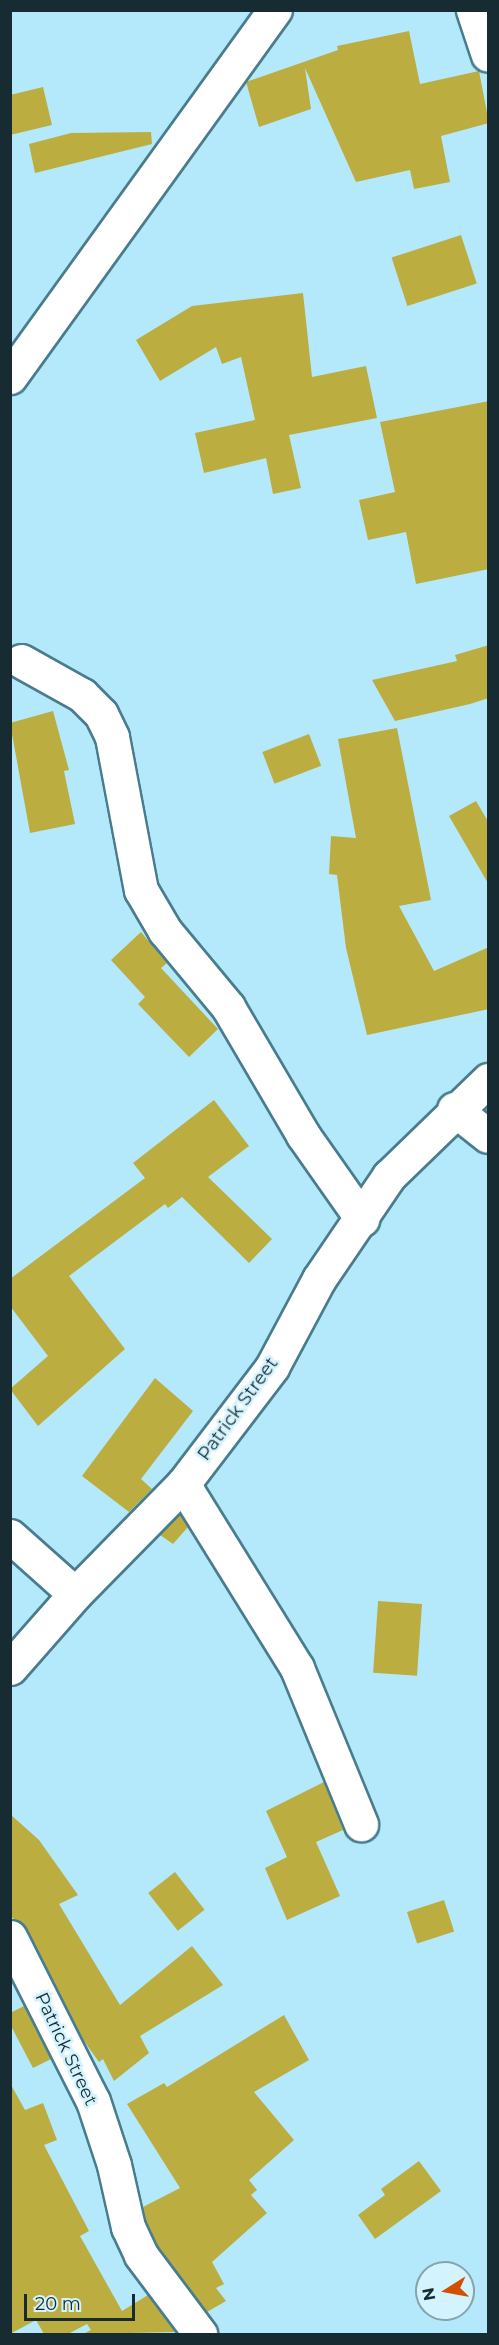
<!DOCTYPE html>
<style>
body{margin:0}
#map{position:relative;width:499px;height:2345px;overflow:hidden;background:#b4e9fc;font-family:Montserrat,sans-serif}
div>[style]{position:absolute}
.building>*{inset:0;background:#bbad40;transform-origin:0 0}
.roads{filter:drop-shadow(2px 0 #497c8d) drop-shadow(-2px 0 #497c8d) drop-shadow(0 2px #497c8d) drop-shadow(0 -2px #497c8d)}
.street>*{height:33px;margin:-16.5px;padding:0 16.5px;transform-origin:16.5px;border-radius:16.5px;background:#fff}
span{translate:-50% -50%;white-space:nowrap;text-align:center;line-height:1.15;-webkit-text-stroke:5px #d3f3fe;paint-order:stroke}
.street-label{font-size:18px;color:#162b32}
.frame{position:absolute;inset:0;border:12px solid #162b32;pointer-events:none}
.north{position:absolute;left:415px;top:2261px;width:60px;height:60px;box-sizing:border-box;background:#d3f3fe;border:2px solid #87a3ac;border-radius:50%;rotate:259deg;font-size:16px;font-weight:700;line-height:24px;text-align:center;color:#162b32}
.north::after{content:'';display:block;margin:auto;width:21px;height:27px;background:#d34f01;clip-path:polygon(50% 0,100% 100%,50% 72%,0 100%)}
.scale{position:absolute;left:24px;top:2294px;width:111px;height:27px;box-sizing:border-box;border:3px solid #162b32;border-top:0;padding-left:8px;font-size:18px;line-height:21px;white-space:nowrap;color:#162b32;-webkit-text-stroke:4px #d3f3fe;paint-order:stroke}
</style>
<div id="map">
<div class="building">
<i style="clip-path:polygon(409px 31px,420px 84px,479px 71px,489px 123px,441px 136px,450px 182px,414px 189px,410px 170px,356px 182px,305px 68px,311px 109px,259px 127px,246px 82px,338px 50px,337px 46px)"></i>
<i style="clip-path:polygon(43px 87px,52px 125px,10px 135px,10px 95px)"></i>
<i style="clip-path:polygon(151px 132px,152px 144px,35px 173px,29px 144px,71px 133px)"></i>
<i style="left:461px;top:235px;width:51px;height:73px;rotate:72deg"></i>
<i style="clip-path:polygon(303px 293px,312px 377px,366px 366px,377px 418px,289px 435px,301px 488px,273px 494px,266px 458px,204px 473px,195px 433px,255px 420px,241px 357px,222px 364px,216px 347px,160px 381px,136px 340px,192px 306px)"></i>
<i style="clip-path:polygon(489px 401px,489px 569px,416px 584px,406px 532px,368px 540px,359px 500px,395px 492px,380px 422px)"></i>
<i style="clip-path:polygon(489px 645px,489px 698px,470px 704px,395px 721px,372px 680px,457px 661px,455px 655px)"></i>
<i style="clip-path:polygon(53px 711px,69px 770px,64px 771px,75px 824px,30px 833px,10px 723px)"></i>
<i style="clip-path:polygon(397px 728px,431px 900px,399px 906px,434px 971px,489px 947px,489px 1009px,367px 1035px,346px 948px,337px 875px,329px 874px,331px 836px,356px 838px,338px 739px)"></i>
<i style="left:309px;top:734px;width:34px;height:50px;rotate:69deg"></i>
<i style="clip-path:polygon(476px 801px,489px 823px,489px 885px,449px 816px)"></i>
<i style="clip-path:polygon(141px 932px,167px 963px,161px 968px,218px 1029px,189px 1057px,138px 1004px,145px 997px,111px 960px)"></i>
<i style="clip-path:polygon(214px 1100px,249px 1146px,208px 1177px,272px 1239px,249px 1263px,182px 1197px,168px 1208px,165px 1204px,69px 1276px,125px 1349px,38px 1426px,10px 1389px,48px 1356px,10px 1306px,10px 1279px,145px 1178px,133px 1163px)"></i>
<i style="clip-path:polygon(155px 1378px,193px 1411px,141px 1479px,152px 1489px,129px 1512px,82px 1476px)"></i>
<i style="clip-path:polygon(180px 1514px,188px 1527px,173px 1544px,160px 1535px)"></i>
<i style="left:422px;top:1604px;width:72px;height:44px;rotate:94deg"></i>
<i style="clip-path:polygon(324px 1782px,343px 1830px,316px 1842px,340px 1896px,287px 1920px,265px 1868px,287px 1857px,266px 1811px)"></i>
<i style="clip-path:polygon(10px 1814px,39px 1840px,78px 1895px,59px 1904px,120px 2005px,192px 1946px,223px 1985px,140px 2036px,149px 2053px,114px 2081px,103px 2059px,99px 2062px,84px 2041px,27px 1929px,10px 1916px)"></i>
<i style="left:175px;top:1872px;width:48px;height:34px;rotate:52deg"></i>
<i style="left:444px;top:1900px;width:33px;height:39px;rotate:72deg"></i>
<i style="clip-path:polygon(24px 2006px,51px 2059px,33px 2068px,10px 2024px,10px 2013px)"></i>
<i style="clip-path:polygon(284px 2015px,309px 2060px,254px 2092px,294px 2140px,249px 2180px,257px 2190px,251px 2195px,267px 2213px,212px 2262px,224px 2284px,216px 2288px,226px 2301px,207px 2312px,157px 2245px,146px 2221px,143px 2207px,180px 2188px,127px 2104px,164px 2083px,167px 2087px)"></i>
<i style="clip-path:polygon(10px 2083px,25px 2110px,43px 2103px,57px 2140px,44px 2145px,89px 2231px,80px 2236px,122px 2311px,148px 2295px,175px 2332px,83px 2334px,91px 2330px,87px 2324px,68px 2334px,44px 2334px,36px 2320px,10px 2334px)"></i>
<i style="clip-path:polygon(419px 2161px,441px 2191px,375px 2239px,358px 2215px,385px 2195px,381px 2189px)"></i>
</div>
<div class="roads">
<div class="street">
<i style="left:473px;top:10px;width:47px;rotate:71.6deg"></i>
<i style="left:10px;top:377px;width:453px;rotate:-54.2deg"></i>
<i style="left:21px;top:661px;width:70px;rotate:29.1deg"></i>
<i style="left:82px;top:695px;width:27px;rotate:45deg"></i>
<i style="left:101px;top:714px;width:25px;rotate:64deg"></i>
<i style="left:112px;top:737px;width:156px;rotate:79.3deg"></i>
<i style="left:141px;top:890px;width:48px;rotate:59.7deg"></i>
<i style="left:165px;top:931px;width:99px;rotate:50.3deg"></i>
<i style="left:228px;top:1007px;width:148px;rotate:59.6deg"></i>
<i style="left:303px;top:1135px;width:103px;rotate:54.9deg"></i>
<i style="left:454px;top:1109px;width:43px;rotate:38.5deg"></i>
<i style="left:183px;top:1484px;width:216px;rotate:58.2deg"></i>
<i style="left:297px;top:1668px;width:169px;rotate:67.7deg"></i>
<i style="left:10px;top:1536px;width:87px;rotate:41.7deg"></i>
<i style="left:10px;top:1668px;width:98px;rotate:-48.7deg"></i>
<i style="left:75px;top:1594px;width:154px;rotate:-45.5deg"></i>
<i style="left:183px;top:1484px;width:147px;rotate:-52.7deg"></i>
<i style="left:272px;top:1367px;width:100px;rotate:-61.9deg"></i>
<i style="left:319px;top:1279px;width:125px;rotate:-55.8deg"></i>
<i style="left:389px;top:1176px;width:138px;rotate:-44.1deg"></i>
<i style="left:10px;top:1937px;width:184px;rotate:63.2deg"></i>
<i style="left:93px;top:2101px;width:67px;rotate:71.8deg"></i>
<i style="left:114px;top:2165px;width:64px;rotate:77.3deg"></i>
<i style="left:128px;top:2227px;width:31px;rotate:65deg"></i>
<i style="left:141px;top:2255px;width:99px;rotate:53.2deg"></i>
</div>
</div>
<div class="street-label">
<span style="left:238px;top:1409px;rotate:-54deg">Patrick Street</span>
<span style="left:66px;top:2049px;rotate:65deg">Patrick Street</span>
</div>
<div class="frame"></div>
<div class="north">N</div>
<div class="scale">20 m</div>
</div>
